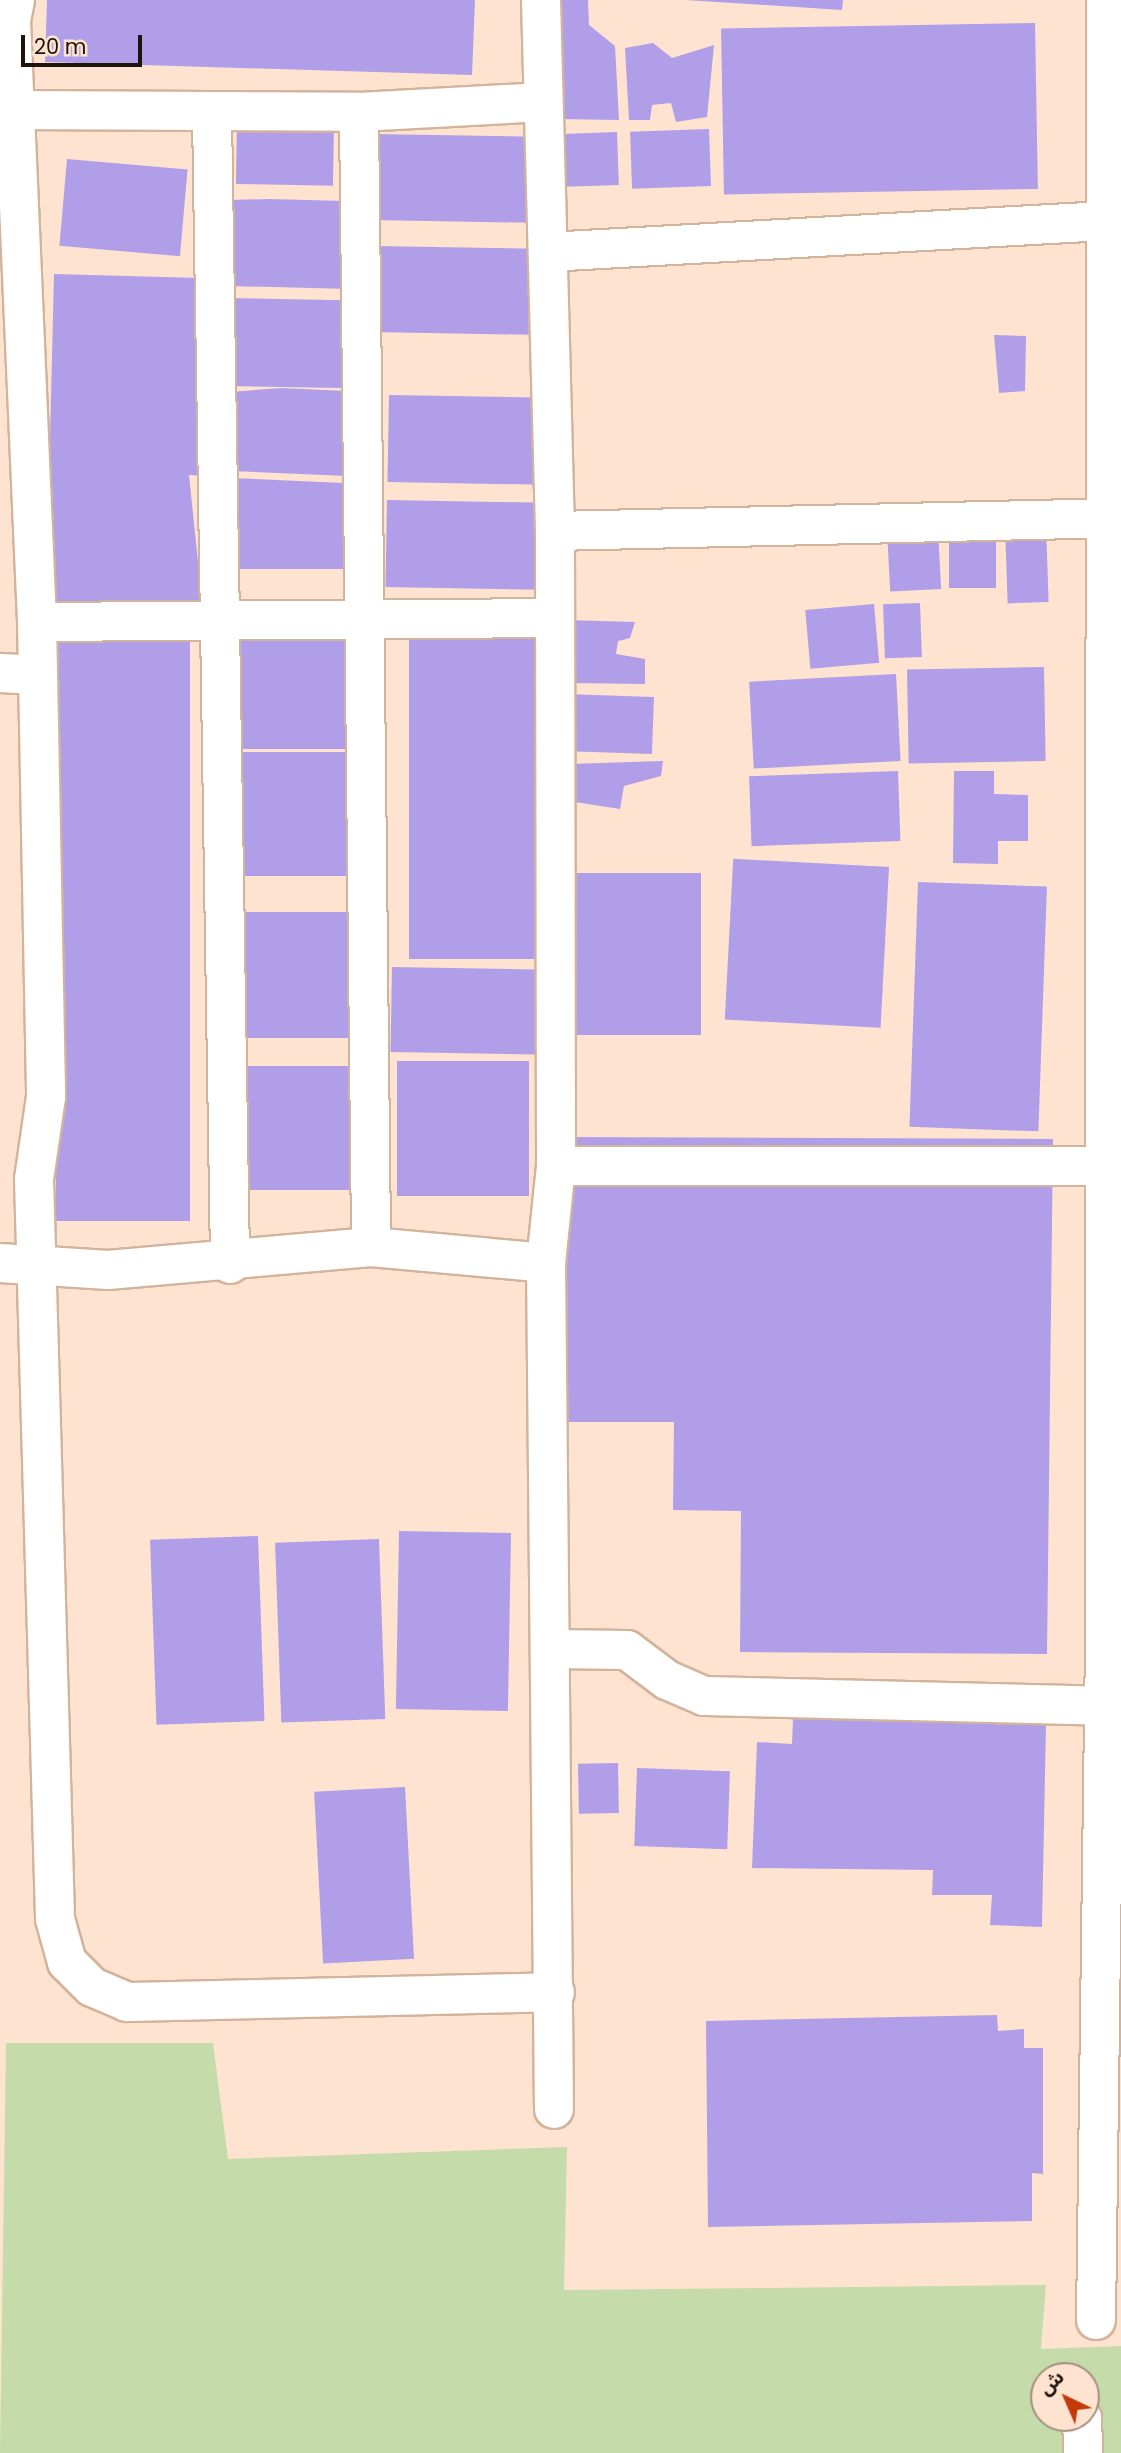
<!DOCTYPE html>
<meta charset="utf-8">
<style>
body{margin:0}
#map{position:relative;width:1121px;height:2453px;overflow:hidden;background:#fee3d0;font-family:Poppins,"Noto Sans Arabic",sans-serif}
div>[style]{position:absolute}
.green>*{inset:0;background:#c5dcaa}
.building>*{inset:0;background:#b09ee9;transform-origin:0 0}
.roads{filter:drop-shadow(2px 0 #d2b39c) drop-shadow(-2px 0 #d2b39c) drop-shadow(0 2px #d2b39c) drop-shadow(0 -2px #d2b39c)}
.minor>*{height:38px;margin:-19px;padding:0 19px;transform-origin:19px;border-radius:19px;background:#fff}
span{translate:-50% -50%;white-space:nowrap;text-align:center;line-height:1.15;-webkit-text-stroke:6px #fee3d0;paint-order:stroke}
.north{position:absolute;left:1030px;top:2362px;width:70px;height:70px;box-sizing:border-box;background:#fee3d0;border:2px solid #a59081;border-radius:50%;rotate:316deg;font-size:19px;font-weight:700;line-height:28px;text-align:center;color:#1f140b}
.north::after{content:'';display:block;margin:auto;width:24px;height:32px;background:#c23a0c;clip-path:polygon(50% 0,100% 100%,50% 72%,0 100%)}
.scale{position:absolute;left:21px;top:35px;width:121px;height:32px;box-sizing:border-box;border:4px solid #1f140b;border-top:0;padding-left:9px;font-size:21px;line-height:24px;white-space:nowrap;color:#1f140b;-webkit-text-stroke:5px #fee3d0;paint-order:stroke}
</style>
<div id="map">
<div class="green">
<i style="clip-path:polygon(evenodd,6px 2043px,213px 2043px,228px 2159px,567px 2147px,564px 2290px,1046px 2285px,1041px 2349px,1121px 2346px,1121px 2453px,0 2453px,6px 2043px,1044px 2376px,1086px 2376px,1086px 2418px,1044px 2418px,1044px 2376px)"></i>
</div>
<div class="building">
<i style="clip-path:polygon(47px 0,475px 0,472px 75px,45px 62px)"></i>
<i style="clip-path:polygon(552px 0,588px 0,589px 25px,615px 46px,619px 120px,557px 119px)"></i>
<i style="clip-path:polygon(686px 0,843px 0,842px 10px)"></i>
<i style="left:1035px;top:23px;width:166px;height:314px;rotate:89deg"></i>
<i style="clip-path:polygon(653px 43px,672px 58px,714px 45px,707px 117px,676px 122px,671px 103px,652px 105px,650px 120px,629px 120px,625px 48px)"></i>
<i style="left:237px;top:124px;width:97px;height:60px;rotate:1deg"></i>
<i style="left:709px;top:129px;width:57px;height:79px;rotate:88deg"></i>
<i style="left:617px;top:132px;width:53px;height:61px;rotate:88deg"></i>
<i style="left:374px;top:134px;width:162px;height:86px;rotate:1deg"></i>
<i style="left:67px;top:159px;width:121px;height:87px;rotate:5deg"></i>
<i style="clip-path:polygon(269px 199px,345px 201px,350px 289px,230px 286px,229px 200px)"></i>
<i style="left:374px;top:246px;width:162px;height:86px;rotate:1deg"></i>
<i style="clip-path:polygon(54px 274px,200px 278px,205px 476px,189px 475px,203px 610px,46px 605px)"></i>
<i style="left:222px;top:298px;width:122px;height:88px;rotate:1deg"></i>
<i style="clip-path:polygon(994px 335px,1026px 336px,1025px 391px,999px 393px)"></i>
<i style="clip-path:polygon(281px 388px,346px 391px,347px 476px,230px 471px,230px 392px)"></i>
<i style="left:389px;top:395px;width:162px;height:87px;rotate:1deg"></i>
<i style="clip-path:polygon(232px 478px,343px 483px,349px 569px,236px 569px)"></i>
<i style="left:387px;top:500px;width:162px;height:87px;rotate:1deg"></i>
<i style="left:1046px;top:526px;width:76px;height:41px;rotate:88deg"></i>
<i style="left:938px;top:529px;width:60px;height:51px;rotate:87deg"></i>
<i style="left:949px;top:531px;width:47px;height:57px"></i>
<i style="left:920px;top:603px;width:54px;height:37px;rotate:88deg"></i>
<i style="left:874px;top:604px;width:59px;height:69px;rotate:85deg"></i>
<i style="clip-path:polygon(565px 620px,635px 622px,630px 638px,618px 641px,616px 654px,645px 659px,645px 684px,570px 683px)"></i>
<i style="left:227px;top:626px;width:130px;height:123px"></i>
<i style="left:409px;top:626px;width:131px;height:333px"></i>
<i style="left:56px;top:629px;width:134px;height:592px"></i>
<i style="left:1044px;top:667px;width:94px;height:137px;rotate:89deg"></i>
<i style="left:896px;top:674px;width:87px;height:147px;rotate:87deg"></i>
<i style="left:565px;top:694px;width:89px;height:57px;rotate:2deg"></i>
<i style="left:360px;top:752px;width:124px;height:125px;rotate:90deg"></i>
<i style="clip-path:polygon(663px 761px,661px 776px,624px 786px,620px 809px,568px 801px,569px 764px)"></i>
<i style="left:898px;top:771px;width:70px;height:149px;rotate:88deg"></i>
<i style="clip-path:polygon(954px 771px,994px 771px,994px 794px,1028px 795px,1028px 841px,998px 841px,998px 864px,953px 863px)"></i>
<i style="left:889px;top:867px;width:161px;height:156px;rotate:93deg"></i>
<i style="left:701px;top:873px;width:162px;height:138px;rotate:90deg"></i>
<i style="left:918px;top:882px;width:129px;height:245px;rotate:2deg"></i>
<i style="left:234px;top:912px;width:123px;height:126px"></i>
<i style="left:392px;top:967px;width:155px;height:85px;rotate:1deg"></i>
<i style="left:397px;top:1061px;width:132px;height:135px"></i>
<i style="left:243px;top:1066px;width:119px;height:124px"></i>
<i style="clip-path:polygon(559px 1137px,1053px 1139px,1047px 1654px,740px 1652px,741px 1511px,673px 1510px,674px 1422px,556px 1422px)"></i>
<i style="left:511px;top:1533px;width:178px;height:112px;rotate:91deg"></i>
<i style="left:258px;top:1536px;width:185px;height:108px;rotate:88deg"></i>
<i style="left:379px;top:1539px;width:180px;height:104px;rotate:88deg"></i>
<i style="clip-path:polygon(793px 1719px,1046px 1723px,1042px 1927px,990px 1925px,992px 1895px,932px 1895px,933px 1870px,752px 1868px,757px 1742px,792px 1744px)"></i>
<i style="left:618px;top:1763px;width:50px;height:40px;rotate:89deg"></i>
<i style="left:637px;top:1768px;width:93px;height:78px;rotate:2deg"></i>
<i style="left:405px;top:1787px;width:172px;height:91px;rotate:87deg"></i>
<i style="clip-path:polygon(997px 2015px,998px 2031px,1024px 2029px,1024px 2048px,1043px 2048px,1043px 2174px,1032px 2173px,1032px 2221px,708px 2227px,706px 2021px)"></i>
</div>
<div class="roads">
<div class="minor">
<i style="left:15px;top:0;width:21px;rotate:101deg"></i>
<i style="left:11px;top:21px;width:602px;rotate:87.52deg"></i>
<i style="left:37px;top:622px;width:475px;rotate:88.9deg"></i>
<i style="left:46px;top:1097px;width:83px;rotate:98.3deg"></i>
<i style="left:34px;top:1179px;width:740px;rotate:88.37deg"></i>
<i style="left:55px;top:1919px;width:45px;rotate:74.4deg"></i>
<i style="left:67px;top:1962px;width:35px;rotate:45deg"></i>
<i style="left:92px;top:1987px;width:38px;rotate:23deg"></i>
<i style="left:127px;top:2002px;width:428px;rotate:-1.3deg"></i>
<i style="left:541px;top:0;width:531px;rotate:88.49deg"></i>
<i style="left:555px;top:531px;width:635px;rotate:89.91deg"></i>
<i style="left:556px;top:1166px;width:98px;rotate:95.9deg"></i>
<i style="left:546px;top:1263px;width:846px;rotate:89.46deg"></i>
<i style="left:17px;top:110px;width:342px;rotate:0.3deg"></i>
<i style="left:359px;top:112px;width:184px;rotate:-3.1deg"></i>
<i style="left:359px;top:112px;width:1135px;rotate:89.39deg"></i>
<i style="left:212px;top:114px;width:1150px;rotate:89.1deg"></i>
<i style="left:548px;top:252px;width:557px;rotate:-3.19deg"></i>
<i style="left:555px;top:531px;width:566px;rotate:-1.32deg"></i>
<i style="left:37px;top:622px;width:518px;rotate:-0.44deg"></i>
<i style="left:0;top:673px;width:38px;rotate:3deg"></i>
<i style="left:556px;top:1166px;width:547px"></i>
<i style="left:0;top:1263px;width:108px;rotate:3.7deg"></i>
<i style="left:108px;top:1270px;width:264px;rotate:-5deg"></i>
<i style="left:371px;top:1247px;width:176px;rotate:5.2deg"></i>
<i style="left:552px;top:1649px;width:75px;rotate:0.8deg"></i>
<i style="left:627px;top:1650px;width:50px;rotate:36.9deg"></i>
<i style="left:667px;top:1680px;width:40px;rotate:23.4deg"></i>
<i style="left:704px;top:1696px;width:400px;rotate:1.4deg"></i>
<i style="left:1096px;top:2320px;width:680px;rotate:-89.24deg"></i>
<i style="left:1105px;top:1640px;width:1640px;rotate:-89.97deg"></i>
<i style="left:1082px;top:2418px;width:35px;rotate:88deg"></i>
</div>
</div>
<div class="north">ش</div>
<div class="scale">20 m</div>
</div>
